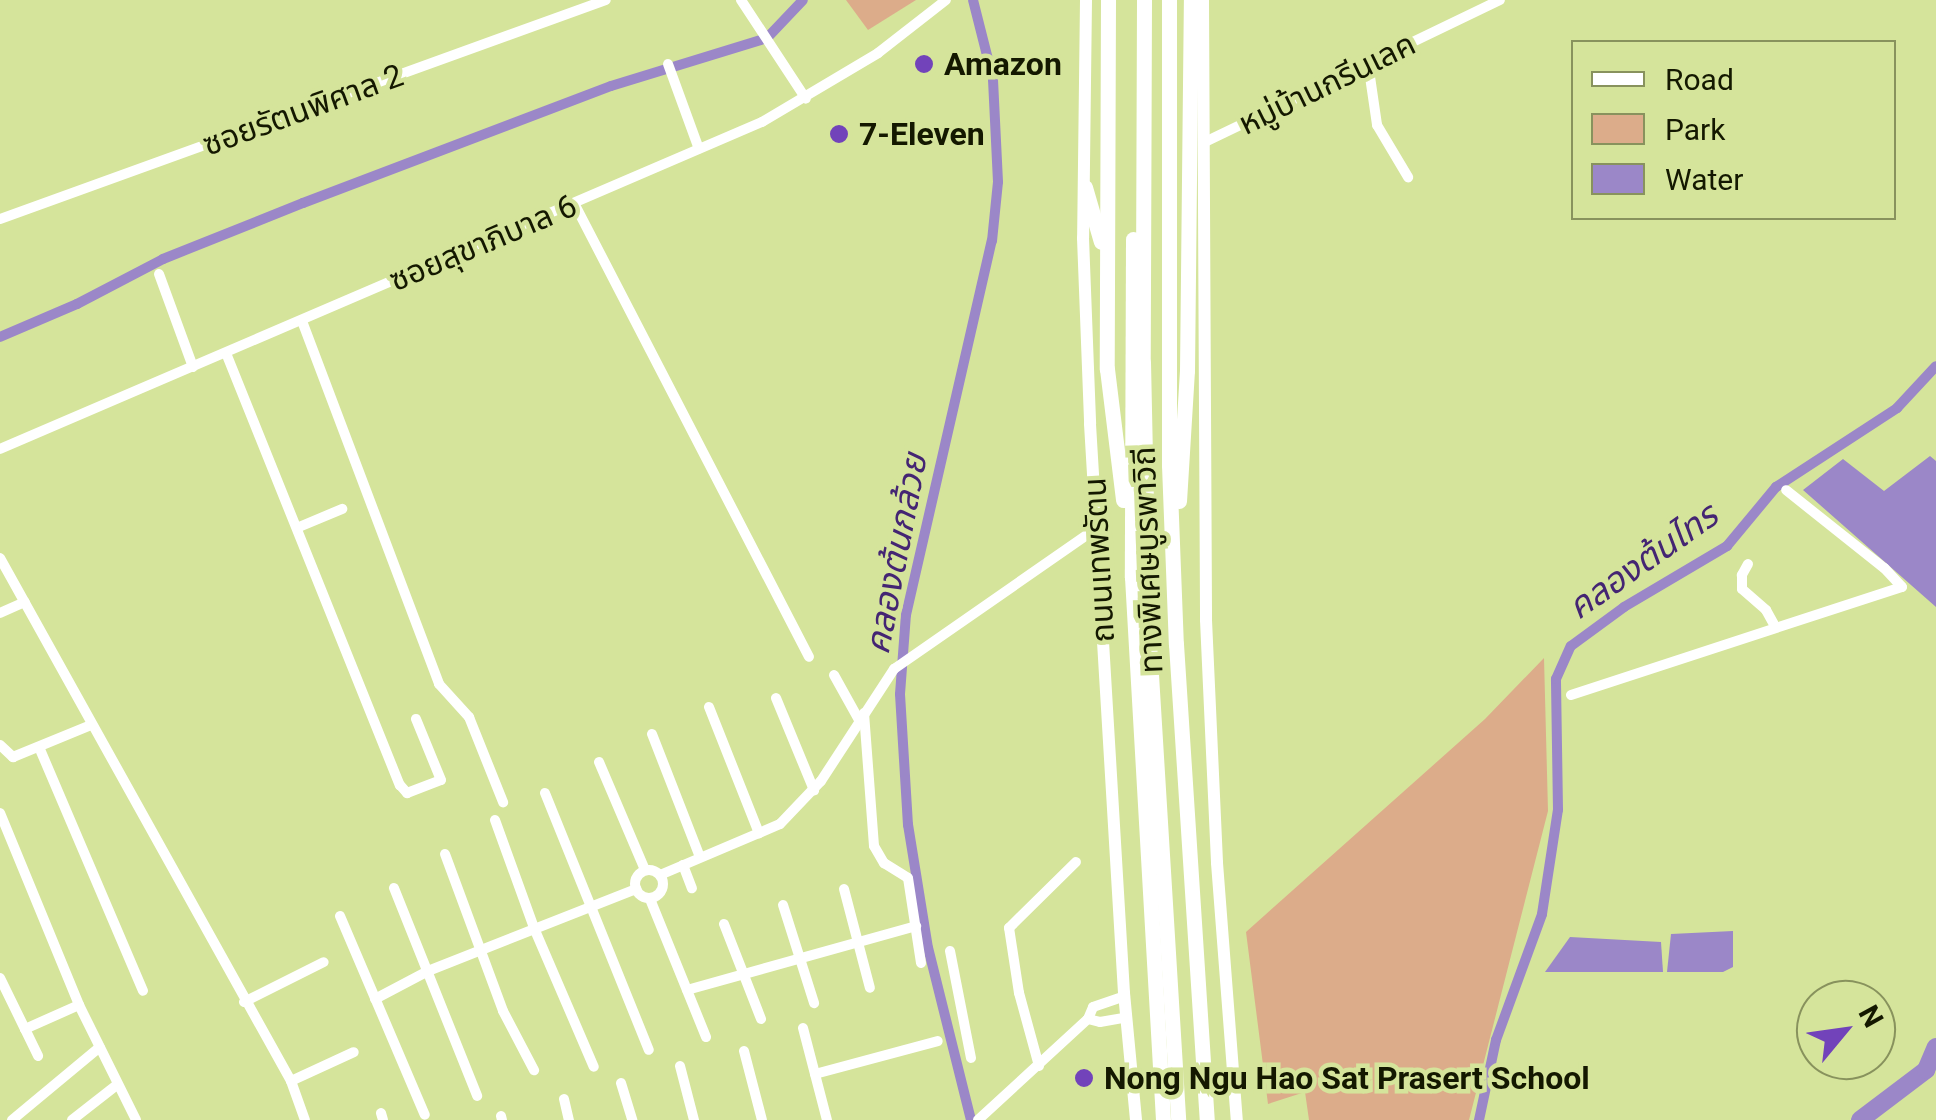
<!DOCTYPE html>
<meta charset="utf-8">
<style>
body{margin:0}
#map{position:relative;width:1936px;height:1120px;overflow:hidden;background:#d5e49b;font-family:Roboto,"Noto Sans Thai",sans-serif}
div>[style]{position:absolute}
.green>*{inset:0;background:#dcac8a}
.water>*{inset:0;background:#9b87c8}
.canal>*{height:10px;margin:-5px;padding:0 5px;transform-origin:5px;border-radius:5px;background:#9b87c8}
.river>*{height:18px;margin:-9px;padding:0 9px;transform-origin:9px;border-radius:9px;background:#9b87c8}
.minor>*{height:10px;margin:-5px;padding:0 5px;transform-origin:5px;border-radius:5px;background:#fff}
.minor>.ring{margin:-5px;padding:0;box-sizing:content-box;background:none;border:10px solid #fff;border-radius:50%}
.major>*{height:12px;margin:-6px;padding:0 6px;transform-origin:6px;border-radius:6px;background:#fff}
.highway>*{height:15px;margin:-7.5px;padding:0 7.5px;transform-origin:7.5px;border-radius:7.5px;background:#fff}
.dots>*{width:28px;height:28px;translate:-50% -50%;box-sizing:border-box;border:5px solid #d5e49b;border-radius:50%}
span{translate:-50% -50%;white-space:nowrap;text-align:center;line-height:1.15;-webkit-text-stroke:9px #d5e49b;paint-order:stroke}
.poi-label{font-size:32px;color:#141800;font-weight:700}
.left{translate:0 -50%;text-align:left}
.street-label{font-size:32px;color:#141800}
.water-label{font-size:35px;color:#442573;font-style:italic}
.legend{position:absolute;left:1571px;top:40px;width:325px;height:180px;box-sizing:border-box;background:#d5e49b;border:2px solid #88925d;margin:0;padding:12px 18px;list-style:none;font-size:30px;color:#141800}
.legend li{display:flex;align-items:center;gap:20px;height:50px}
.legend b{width:50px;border:2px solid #88925d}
.north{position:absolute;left:1796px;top:980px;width:100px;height:100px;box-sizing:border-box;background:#d5e49b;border:2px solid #88925d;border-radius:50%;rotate:61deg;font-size:28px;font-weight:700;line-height:40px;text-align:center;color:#141800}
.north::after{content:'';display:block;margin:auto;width:35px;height:45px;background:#7243ba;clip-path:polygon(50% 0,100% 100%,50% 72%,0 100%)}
</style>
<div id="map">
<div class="green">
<i style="clip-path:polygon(846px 0,916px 0,868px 30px)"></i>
<i style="clip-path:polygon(1544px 658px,1548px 811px,1469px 1120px,1309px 1120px,1305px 1092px,1268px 1104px,1246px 932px,1485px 719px)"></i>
</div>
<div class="water">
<i style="clip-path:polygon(1930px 456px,1936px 461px,1936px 607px,1803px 490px,1843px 459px,1884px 491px)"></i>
<i style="clip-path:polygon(1733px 931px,1733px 967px,1723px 972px,1667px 972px,1671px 934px)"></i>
<i style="clip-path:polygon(1570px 937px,1661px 942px,1663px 972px,1545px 972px)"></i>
</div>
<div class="canal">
<i style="left:0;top:337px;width:84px;rotate:-23.2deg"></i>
<i style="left:77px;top:304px;width:97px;rotate:-27.6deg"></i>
<i style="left:163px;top:259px;width:151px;rotate:-21.8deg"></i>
<i style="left:303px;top:203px;width:329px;rotate:-20.8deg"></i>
<i style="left:611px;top:86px;width:163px;rotate:-17.1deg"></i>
<i style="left:767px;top:38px;width:52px;rotate:-46.5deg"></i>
<i style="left:971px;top:1120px;width:177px;rotate:-104deg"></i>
<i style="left:928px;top:948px;width:125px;rotate:-99.2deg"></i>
<i style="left:908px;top:825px;width:131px;rotate:-93.5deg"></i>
<i style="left:900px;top:694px;width:79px;rotate:-85.7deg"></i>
<i style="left:906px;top:615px;width:384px;rotate:-77.1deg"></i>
<i style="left:992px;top:241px;width:59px;rotate:-84.2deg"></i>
<i style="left:998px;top:182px;width:103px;rotate:-92.8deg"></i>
<i style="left:993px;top:79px;width:81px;rotate:-104.2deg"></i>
<i style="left:1479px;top:1120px;width:82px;rotate:-78deg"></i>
<i style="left:1496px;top:1040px;width:134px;rotate:-69.9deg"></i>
<i style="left:1542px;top:914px;width:105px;rotate:-81.3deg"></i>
<i style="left:1558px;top:810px;width:131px;rotate:-90.9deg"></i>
<i style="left:1556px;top:679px;width:36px;rotate:-66deg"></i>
<i style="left:1571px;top:646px;width:66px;rotate:-36.3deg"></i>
<i style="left:1624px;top:607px;width:120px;rotate:-30.6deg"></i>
<i style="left:1727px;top:546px;width:77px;rotate:-50.3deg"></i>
<i style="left:1776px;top:487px;width:145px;rotate:-33.1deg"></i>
<i style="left:1897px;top:408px;width:57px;rotate:-47.1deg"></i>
</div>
<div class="river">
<i style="left:1860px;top:1120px;width:83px;rotate:-37.1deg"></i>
<i style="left:1926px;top:1070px;width:25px;rotate:-67deg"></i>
</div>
<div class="minor">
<i style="left:741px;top:0;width:118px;rotate:56.7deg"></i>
<i style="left:1368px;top:63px;width:63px;rotate:81.7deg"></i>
<i style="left:1377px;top:125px;width:61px;rotate:59.2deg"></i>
<i style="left:668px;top:64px;width:90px;rotate:70deg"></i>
<i style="left:1207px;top:141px;width:325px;rotate:-25.7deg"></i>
<i style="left:574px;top:203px;width:511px;rotate:62.63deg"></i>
<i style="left:0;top:219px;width:644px;rotate:-19.87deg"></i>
<i style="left:159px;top:274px;width:99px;rotate:69.9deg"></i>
<i style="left:302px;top:321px;width:388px;rotate:69.3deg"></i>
<i style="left:439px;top:684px;width:45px;rotate:47.7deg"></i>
<i style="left:469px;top:717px;width:92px;rotate:68.2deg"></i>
<i style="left:226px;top:353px;width:466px;rotate:68.1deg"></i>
<i style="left:400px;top:785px;width:11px;rotate:49deg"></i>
<i style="left:407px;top:793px;width:36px;rotate:-21deg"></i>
<i style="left:441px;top:780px;width:66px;rotate:-112.3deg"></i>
<i style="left:0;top:449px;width:829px;rotate:-23.23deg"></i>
<i style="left:762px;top:122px;width:135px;rotate:-30.7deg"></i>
<i style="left:878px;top:53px;width:86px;rotate:-37.9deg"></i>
<i style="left:299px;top:527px;width:47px;rotate:-22.7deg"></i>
<i style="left:0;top:558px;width:599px;rotate:60.91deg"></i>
<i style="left:291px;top:1081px;width:41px;rotate:70.3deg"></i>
<i style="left:1748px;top:564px;width:13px;rotate:119deg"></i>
<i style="left:1742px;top:575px;width:14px;rotate:90deg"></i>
<i style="left:1742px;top:589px;width:32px;rotate:41deg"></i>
<i style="left:1766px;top:610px;width:18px;rotate:61deg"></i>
<i style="left:0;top:613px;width:27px;rotate:-24deg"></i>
<i style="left:834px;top:675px;width:51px;rotate:60.9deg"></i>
<i style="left:1571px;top:695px;width:348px;rotate:-18.1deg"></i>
<i style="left:1902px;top:587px;width:26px;rotate:-133deg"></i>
<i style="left:1884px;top:568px;width:125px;rotate:-141.5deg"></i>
<i style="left:776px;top:698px;width:100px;rotate:67.6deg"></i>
<i style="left:709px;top:707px;width:136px;rotate:68.4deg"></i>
<i style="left:864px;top:713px;width:133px;rotate:85.7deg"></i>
<i style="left:874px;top:846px;width:20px;rotate:60deg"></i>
<i style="left:884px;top:863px;width:28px;rotate:32deg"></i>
<i style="left:908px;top:878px;width:86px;rotate:81.3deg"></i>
<i style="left:652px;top:734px;width:132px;rotate:68.7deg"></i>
<i style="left:0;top:745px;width:18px;rotate:43deg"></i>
<i style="left:13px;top:757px;width:84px;rotate:-22.3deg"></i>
<i style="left:39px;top:747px;width:265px;rotate:66.9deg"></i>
<i style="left:599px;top:762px;width:117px;rotate:66.9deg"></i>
<i style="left:545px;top:793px;width:277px;rotate:68deg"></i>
<i style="left:0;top:813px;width:208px;rotate:67.6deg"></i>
<i style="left:79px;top:1005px;width:128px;rotate:63.6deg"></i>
<i style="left:495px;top:820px;width:115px;rotate:70.1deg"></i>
<i style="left:534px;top:928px;width:151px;rotate:66.7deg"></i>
<i style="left:445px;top:854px;width:167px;rotate:69.7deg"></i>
<i style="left:503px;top:1011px;width:67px;rotate:62.3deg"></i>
<i style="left:683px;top:865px;width:25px;rotate:69deg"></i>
<i class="ring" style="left:635px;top:870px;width:18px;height:18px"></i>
<i style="left:660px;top:875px;width:130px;rotate:-23deg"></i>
<i style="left:780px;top:824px;width:59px;rotate:-46.4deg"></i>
<i style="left:821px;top:781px;width:134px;rotate:-56.9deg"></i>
<i style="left:894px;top:669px;width:249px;rotate:-34.8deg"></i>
<i style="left:394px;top:888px;width:224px;rotate:68.2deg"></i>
<i style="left:844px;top:889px;width:102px;rotate:75.3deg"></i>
<i style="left:650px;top:899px;width:149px;rotate:67.9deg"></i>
<i style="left:783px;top:905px;width:103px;rotate:72.4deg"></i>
<i style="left:340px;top:916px;width:216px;rotate:66.9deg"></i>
<i style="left:724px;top:924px;width:102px;rotate:68.7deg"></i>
<i style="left:950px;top:951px;width:109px;rotate:78.9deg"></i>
<i style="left:0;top:978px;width:57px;rotate:63.9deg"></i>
<i style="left:25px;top:1029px;width:59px;rotate:-24deg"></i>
<i style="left:687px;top:990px;width:238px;rotate:-15.6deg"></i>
<i style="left:375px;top:999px;width:60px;rotate:-27.8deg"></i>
<i style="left:428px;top:971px;width:224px;rotate:-21.5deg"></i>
<i style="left:244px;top:1002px;width:89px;rotate:-26.6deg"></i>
<i style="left:1088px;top:1019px;width:12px;rotate:14deg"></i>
<i style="left:1100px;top:1022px;width:27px;rotate:-10deg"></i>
<i style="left:803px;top:1028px;width:95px;rotate:75.4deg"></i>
<i style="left:25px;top:1029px;width:30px;rotate:64deg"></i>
<i style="left:744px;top:1051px;width:71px;rotate:75.4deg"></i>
<i style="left:680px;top:1066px;width:56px;rotate:75.5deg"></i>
<i style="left:1039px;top:1066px;width:76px;rotate:-105.3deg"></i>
<i style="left:1019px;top:993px;width:66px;rotate:-98.7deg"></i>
<i style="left:1009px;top:928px;width:94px;rotate:-44.6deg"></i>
<i style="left:815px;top:1074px;width:127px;rotate:-15deg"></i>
<i style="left:291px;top:1081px;width:69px;rotate:-24.7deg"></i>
<i style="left:621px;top:1083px;width:39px;rotate:73deg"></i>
<i style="left:564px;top:1099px;width:22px;rotate:77deg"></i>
<i style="left:381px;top:1113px;width:7px;rotate:74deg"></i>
<i style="left:501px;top:1116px;width:4px;rotate:76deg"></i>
<i style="left:12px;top:1120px;width:114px;rotate:-39.7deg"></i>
<i style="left:72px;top:1120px;width:58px;rotate:-38deg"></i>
<i style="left:978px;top:1120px;width:149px;rotate:-42.6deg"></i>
<i style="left:1088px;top:1019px;width:13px;rotate:-67deg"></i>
<i style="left:1093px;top:1007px;width:34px;rotate:-19deg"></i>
</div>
<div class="major">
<i style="left:1086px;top:0;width:238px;rotate:90.7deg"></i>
<i style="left:1083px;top:238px;width:186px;rotate:87.8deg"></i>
<i style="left:1090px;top:424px;width:570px;rotate:86.58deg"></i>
<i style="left:1124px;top:993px;width:128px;rotate:84.6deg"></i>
<i style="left:1203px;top:0;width:620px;rotate:89.72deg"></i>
<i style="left:1206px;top:620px;width:243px;rotate:87.4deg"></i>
<i style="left:1217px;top:863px;width:258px;rotate:85.6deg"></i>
</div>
<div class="highway">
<i style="left:1108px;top:0;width:369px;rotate:90.2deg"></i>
<i style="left:1107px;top:369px;width:132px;rotate:83deg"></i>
<i style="left:1144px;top:0;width:362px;rotate:90.2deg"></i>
<i style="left:1143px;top:362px;width:280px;rotate:88.8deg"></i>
<i style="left:1149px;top:642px;width:479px;rotate:86.5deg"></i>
<i style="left:1169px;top:0;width:465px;rotate:90deg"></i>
<i style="left:1169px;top:465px;width:179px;rotate:87.8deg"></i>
<i style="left:1176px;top:644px;width:477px;rotate:86.3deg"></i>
<i style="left:1085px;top:187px;width:57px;rotate:73.8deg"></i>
<i style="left:1133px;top:239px;width:338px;rotate:90.2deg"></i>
<i style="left:1132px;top:577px;width:544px;rotate:86.73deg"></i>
<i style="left:1179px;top:501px;width:130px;rotate:-86.5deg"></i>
<i style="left:1187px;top:371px;width:371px;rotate:-89.4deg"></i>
</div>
<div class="dots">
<i style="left:924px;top:64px;background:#7243ba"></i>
<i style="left:839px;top:134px;background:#7243ba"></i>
<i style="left:1084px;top:1078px;background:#7243ba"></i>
</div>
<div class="poi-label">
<span class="left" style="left:944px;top:64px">Amazon</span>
<span class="left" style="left:859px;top:134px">7-Eleven</span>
<span class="left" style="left:1104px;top:1078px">Nong Ngu Hao Sat Prasert School</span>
</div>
<div class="street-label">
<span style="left:1327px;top:84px;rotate:-26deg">หมู่บ้านกรีนเลค</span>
<span style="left:303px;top:110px;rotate:-20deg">ซอยรัตนพิศาล 2</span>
<span style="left:483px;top:243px;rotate:-23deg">ซอยสุขาภิบาล 6</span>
<span style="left:1099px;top:560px;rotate:-93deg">ถนนเทพรัตน</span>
<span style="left:1148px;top:560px;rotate:-92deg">ทางพิเศษบูรพาวิถี</span>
</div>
<div class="water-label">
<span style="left:897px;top:554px;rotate:-79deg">คลองต้นกล้วย</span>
<span style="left:1643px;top:562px;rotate:-35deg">คลองต้นไทร</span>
</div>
<ul class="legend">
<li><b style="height:12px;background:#fff"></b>Road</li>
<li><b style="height:28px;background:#dcac8a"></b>Park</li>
<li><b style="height:28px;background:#9b87c8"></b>Water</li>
</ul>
<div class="north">N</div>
</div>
